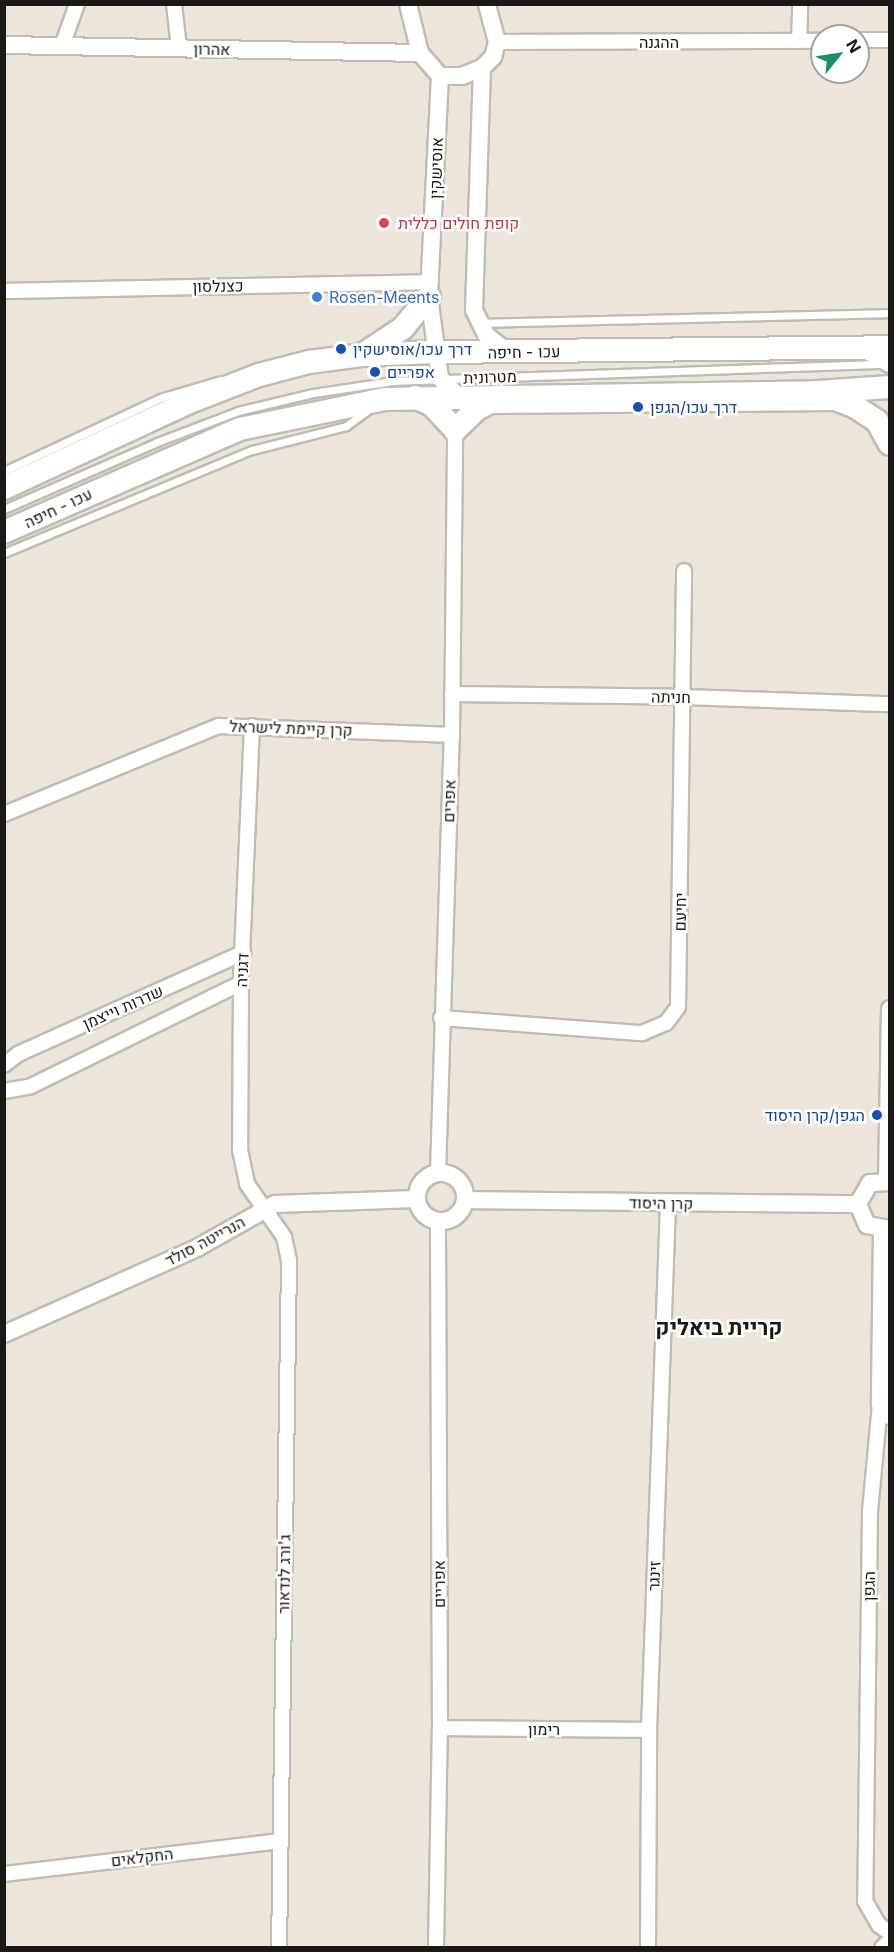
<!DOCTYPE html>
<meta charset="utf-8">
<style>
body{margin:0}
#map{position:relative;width:894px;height:1952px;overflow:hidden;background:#ebe5db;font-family:Inter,Heebo,sans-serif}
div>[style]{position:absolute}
.roads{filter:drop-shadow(2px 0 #c1bcb2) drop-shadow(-2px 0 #c1bcb2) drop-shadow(0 2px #c1bcb2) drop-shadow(0 -2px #c1bcb2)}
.service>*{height:7px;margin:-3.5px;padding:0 3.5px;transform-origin:3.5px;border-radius:3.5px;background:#fff}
.minor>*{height:14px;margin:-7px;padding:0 7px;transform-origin:7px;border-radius:7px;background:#fff}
.tertiary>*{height:16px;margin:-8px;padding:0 8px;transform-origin:8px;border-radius:8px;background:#fff}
.tertiary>.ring{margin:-8px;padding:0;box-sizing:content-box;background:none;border:16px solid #fff;border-radius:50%}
.trunk>*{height:22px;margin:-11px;padding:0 11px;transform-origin:11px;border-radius:11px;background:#fff}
.dots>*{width:16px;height:16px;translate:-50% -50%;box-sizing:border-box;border:3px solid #fff;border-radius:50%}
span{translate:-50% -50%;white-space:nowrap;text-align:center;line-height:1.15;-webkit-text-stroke:5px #fff;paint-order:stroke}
.street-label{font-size:16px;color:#1b1916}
.health-label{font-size:16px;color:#be3a42}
.left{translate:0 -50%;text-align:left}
.shop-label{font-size:16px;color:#366cbe}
.transit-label{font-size:16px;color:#164399}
.right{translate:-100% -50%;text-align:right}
.district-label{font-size:22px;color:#1b1916;font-weight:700}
.frame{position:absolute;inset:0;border:6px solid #1b1916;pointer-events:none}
.north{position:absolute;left:810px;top:24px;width:60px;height:60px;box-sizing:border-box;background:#fff;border:2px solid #a4a3a2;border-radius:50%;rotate:60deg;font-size:16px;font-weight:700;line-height:24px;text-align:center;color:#1b1916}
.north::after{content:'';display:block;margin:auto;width:21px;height:27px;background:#1c8d6e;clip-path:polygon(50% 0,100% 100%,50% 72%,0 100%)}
</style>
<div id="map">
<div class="roads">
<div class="service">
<i style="left:481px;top:323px;width:409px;rotate:-1.4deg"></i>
<i style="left:494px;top:409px;width:337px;rotate:-0.5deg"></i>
<i style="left:4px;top:471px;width:175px;rotate:-25deg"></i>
<i style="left:163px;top:397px;width:60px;rotate:-16.3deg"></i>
<i style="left:4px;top:509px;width:167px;rotate:-23.6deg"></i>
<i style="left:157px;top:442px;width:87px;rotate:-20.9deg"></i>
<i style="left:238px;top:411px;width:77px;rotate:-13.5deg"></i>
<i style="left:313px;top:393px;width:81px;rotate:-8.5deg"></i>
<i style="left:393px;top:381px;width:489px;rotate:-2deg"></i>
<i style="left:4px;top:553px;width:269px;rotate:-22.6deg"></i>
<i style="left:252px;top:450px;width:97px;rotate:-14.3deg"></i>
<i style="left:346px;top:426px;width:26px;rotate:-36deg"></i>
</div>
<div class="minor">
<i style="left:174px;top:4px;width:44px;rotate:83.5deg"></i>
<i style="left:858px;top:40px;width:32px"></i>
<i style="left:799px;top:41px;width:37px;rotate:-88deg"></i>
<i style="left:497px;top:42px;width:325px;rotate:-0.2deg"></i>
<i style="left:62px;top:46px;width:45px;rotate:-70.3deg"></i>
<i style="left:4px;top:291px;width:427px;rotate:-1.2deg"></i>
<i style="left:452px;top:694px;width:233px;rotate:0.7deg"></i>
<i style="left:685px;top:697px;width:205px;rotate:2deg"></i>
<i style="left:252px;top:726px;width:257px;rotate:92.5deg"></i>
<i style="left:241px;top:983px;width:167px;rotate:90.3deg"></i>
<i style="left:240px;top:1150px;width:35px;rotate:78deg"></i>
<i style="left:247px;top:1184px;width:65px;rotate:55.1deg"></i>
<i style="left:284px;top:1237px;width:25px;rotate:78deg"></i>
<i style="left:289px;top:1261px;width:687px;rotate:90.83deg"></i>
<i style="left:4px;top:814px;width:232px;rotate:-22.3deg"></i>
<i style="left:219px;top:726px;width:233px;rotate:2.2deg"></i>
<i style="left:441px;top:1018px;width:202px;rotate:4.3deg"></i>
<i style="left:642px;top:1033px;width:26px;rotate:-23deg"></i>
<i style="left:666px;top:1023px;width:20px;rotate:-53deg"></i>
<i style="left:678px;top:1007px;width:436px;rotate:-89.2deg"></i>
<i style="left:4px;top:1065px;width:18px;rotate:-38deg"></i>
<i style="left:18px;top:1054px;width:247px;rotate:-24.2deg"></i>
<i style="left:4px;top:1091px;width:27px;rotate:-10deg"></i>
<i style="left:31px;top:1086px;width:234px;rotate:-26.1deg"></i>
<i style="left:438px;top:1173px;width:438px;rotate:-88.2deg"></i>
<i style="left:452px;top:735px;width:305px;rotate:-89.4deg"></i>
<i style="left:880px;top:1404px;width:107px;rotate:95.3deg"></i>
<i style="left:870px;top:1511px;width:390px;rotate:90.7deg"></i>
<i style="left:865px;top:1901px;width:28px;rotate:60deg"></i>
<i style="left:879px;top:1925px;width:14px;rotate:36deg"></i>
<i style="left:440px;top:1728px;width:209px;rotate:0.5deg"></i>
<i style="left:4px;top:1874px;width:278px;rotate:-6.8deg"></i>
<i style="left:436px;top:1948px;width:220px;rotate:-89deg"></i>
<i style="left:440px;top:1728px;width:507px;rotate:-90.23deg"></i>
<i style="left:648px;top:1948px;width:218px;rotate:-89.7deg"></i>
<i style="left:649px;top:1730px;width:526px;rotate:-87.93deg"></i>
<i style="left:882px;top:1948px;width:11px;rotate:-45deg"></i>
</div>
<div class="tertiary">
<i style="left:408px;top:4px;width:50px;rotate:76.2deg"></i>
<i style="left:420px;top:53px;width:30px;rotate:49deg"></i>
<i style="left:440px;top:76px;width:22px"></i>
<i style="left:462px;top:76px;width:22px;rotate:-22deg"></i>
<i style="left:482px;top:68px;width:16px;rotate:-45deg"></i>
<i style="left:493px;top:57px;width:16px;rotate:-75deg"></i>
<i style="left:497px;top:42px;width:39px;rotate:-105deg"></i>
<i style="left:4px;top:45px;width:416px;rotate:1.1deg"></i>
<i style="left:482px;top:68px;width:242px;rotate:91.9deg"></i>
<i style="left:474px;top:310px;width:28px;rotate:64deg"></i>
<i style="left:486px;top:335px;width:28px;rotate:38deg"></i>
<i style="left:440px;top:76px;width:220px;rotate:92.9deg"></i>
<i style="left:429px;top:296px;width:83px;rotate:82.4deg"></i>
<i style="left:440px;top:378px;width:25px;rotate:45deg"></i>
<i style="left:862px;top:348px;width:32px;rotate:30deg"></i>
<i class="ring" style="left:417px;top:1173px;width:32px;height:32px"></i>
<i style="left:887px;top:1181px;width:172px;rotate:-89deg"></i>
<i style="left:890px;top:1182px;width:20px;rotate:177deg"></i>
<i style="left:870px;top:1183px;width:24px;rotate:120deg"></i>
<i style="left:858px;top:1204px;width:23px;rotate:67deg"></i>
<i style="left:867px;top:1225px;width:23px;rotate:10deg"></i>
<i style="left:465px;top:1200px;width:393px;rotate:0.6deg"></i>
<i style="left:882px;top:1230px;width:174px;rotate:90.7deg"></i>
<i style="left:880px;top:1404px;width:16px;rotate:50deg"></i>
<i style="left:4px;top:1334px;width:211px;rotate:-24deg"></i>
<i style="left:197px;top:1248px;width:90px;rotate:-29.4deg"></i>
<i style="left:275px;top:1204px;width:141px;rotate:-2deg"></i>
</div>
<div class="trunk">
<i style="left:364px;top:354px;width:47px;rotate:-33.7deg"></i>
<i style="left:403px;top:328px;width:41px;rotate:-50.9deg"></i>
<i style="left:825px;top:395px;width:31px;rotate:21deg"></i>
<i style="left:854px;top:406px;width:27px;rotate:33deg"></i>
<i style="left:877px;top:421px;width:26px;rotate:61deg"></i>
<i style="left:415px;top:397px;width:19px;rotate:25deg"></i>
<i style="left:432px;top:405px;width:34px;rotate:47deg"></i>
<i style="left:455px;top:430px;width:30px;rotate:-44deg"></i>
<i style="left:477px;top:409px;width:27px;rotate:-28deg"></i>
<i style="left:4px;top:488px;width:202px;rotate:-24.9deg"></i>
<i style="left:187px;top:403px;width:77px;rotate:-21.3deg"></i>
<i style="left:259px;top:375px;width:52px;rotate:-14.6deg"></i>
<i style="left:309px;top:362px;width:53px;rotate:-7.5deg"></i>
<i style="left:362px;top:355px;width:73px;rotate:-2.4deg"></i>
<i style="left:435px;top:352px;width:455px;rotate:-0.6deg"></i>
<i style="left:4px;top:532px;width:257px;rotate:-23.6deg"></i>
<i style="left:240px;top:429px;width:148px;rotate:-11.7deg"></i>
<i style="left:385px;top:399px;width:433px;rotate:-0.9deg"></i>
<i style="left:818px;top:392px;width:72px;rotate:-4deg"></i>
</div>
</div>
<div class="dots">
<i style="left:384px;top:223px;background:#e0444e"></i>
<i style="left:317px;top:297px;background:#3f7fe0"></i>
<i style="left:341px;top:349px;background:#1a4fb4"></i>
<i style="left:375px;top:372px;background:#1a4fb4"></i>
<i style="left:638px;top:407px;background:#1a4fb4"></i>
<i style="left:877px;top:1115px;background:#1a4fb4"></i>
</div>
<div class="street-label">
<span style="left:659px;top:42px">ההגנה</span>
<span style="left:212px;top:49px;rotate:1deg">אהרון</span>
<span style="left:436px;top:168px;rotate:-88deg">אוסישקין</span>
<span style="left:218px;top:286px;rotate:-1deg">כצנלסון</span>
<span style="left:524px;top:352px;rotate:-1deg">עכו - חיפה</span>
<span style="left:490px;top:377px;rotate:-2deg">מטרונית</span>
<span style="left:58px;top:508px;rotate:-25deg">עכו - חיפה</span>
<span style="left:671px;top:697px;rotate:1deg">חניתה</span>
<span style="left:291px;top:728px;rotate:2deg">קרן קיימת לישראל</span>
<span style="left:449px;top:801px;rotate:-88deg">אפרים</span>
<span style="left:680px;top:912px;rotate:-89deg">יחיעם</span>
<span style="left:242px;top:970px;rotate:-87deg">דגניה</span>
<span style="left:123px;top:1007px;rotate:-24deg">שדרות וייצמן</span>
<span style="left:661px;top:1203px;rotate:1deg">קרן היסוד</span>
<span style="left:205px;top:1241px;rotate:-28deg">הנרייטה סולד</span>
<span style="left:284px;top:1574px;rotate:-89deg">ג'ורג לנדאור</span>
<span style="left:654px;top:1576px;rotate:-88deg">זינגר</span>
<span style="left:439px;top:1584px;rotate:-90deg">אפריים</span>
<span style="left:869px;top:1586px;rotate:-89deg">הגפן</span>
<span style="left:544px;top:1729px">רימון</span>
<span style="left:142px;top:1857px;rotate:-7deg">החקלאים</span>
</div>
<div class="health-label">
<span class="left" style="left:398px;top:223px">קופת חולים כללית</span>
</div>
<div class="shop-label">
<span class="left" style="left:329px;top:297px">Rosen-Meents</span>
</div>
<div class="transit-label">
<span class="left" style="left:353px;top:349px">דרך עכו/אוסישקין</span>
<span class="left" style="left:387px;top:372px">אפריים</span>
<span class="left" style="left:650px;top:407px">דרך עכו/הגפן</span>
<span class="right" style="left:865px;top:1115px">הגפן/קרן היסוד</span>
</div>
<div class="district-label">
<span style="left:719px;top:1328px">קריית ביאליק</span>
</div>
<div class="frame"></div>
<div class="north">N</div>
</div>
